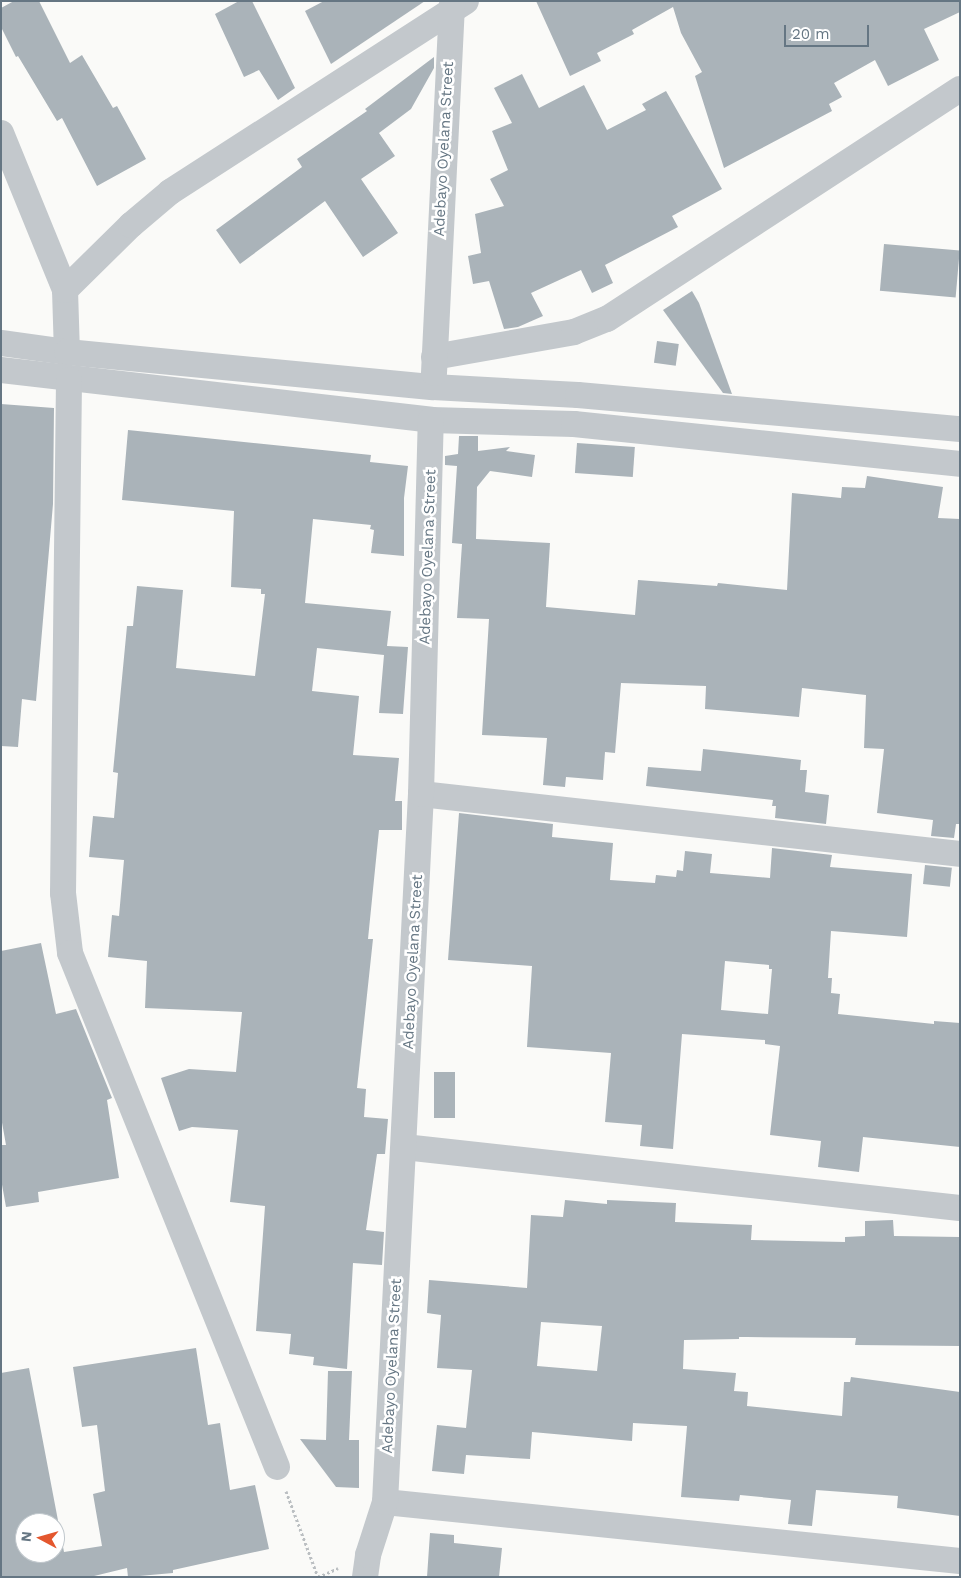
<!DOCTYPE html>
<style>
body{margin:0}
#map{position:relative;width:961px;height:1578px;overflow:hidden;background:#fafaf8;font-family:"Work Sans",sans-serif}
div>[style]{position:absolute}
.building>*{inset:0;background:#aab3b9;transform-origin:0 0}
.path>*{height:3px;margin-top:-1.5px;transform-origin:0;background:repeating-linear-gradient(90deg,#bbbfc2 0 2.5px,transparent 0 5px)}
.minor>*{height:26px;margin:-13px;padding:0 13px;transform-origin:13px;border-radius:13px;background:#c3c8cc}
span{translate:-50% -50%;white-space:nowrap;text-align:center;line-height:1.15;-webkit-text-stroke:5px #fff;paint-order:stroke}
.street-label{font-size:15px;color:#657683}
.frame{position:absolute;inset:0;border:2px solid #657683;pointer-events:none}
.north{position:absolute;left:15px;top:1513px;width:50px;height:50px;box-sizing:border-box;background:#fff;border:1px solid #c1c8cd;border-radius:50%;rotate:276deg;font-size:14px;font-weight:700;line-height:20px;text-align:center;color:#657683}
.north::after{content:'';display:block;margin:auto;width:18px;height:22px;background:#e4572e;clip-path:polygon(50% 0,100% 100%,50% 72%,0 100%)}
.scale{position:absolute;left:784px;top:25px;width:85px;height:22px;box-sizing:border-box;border:2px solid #657683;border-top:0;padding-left:6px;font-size:15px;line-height:18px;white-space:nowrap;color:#657683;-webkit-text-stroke:4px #fff;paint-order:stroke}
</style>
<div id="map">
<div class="building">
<i style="clip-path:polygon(14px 1px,39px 1px,70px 63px,82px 55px,113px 108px,117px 106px,146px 159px,97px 186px,62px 118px,57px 121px,18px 56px,16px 57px,1px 27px,1px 8px)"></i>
<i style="clip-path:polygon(239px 1px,252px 1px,295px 88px,278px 100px,259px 70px,244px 77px,215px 14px)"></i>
<i style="clip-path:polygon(324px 1px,425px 1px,331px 64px,305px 11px)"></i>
<i style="clip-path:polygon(536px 1px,960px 1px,960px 12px,924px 29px,939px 60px,888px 86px,875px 60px,834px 83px,842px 97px,829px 104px,832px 111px,724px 168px,695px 76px,702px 72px,681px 33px,673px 7px,632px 30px,634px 34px,597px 53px,601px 61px,570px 76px)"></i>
<i style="clip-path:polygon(434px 57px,434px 68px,411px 109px,379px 133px,395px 156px,361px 179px,398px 233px,363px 257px,325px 201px,240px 264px,216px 230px,302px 167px,297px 159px,367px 111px,365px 109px)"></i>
<i style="clip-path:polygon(522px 74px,539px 108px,584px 85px,607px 130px,646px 110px,642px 104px,666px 91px,722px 189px,672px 216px,678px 227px,605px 265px,613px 283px,592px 293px,581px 270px,531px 293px,543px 316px,518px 327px,504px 329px,489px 281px,473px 284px,468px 256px,481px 253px,475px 214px,504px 206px,490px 179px,508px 170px,492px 131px,512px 123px,494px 88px)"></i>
<i style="left:884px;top:244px;width:76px;height:47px;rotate:5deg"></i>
<i style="clip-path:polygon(692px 291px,699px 303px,732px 394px,723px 393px,663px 310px)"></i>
<i style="left:657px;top:341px;width:22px;height:22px;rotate:8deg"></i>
<i style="clip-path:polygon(1px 404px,54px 408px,53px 504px,36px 701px,22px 699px,18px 747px,1px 746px)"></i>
<i style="clip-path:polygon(128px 430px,371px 455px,370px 462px,408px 466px,404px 498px,404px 556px,371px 553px,374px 530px,370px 529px,371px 525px,313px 519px,305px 603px,391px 611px,387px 646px,408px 647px,403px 714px,379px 713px,384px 655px,317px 648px,312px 691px,359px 696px,353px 755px,399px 758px,395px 801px,402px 801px,402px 830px,379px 830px,368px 939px,373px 939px,357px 1088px,366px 1089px,364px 1117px,388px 1119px,385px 1154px,377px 1154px,366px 1230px,384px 1232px,382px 1265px,353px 1263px,347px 1369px,313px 1365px,314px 1357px,289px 1354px,291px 1334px,256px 1331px,265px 1206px,230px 1202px,238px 1130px,192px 1127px,179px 1131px,161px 1078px,189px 1069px,236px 1072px,242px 1012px,145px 1008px,147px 961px,108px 957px,112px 915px,119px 916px,124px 860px,89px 857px,93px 816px,114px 818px,118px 773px,113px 772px,127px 626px,133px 626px,137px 586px,183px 590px,176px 668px,255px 676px,265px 594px,261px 594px,261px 589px,231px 587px,234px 511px,122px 500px)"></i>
<i style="clip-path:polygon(459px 436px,478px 436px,478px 451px,510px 447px,506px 451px,535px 455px,532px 477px,490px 471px,477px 487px,476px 539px,550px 543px,546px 607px,635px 615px,638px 580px,717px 586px,718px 583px,787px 590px,792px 493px,841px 498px,842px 487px,865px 488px,867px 476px,943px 487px,938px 518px,960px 519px,960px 824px,956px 824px,954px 838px,931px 836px,933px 820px,877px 813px,884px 749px,864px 748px,866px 695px,802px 688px,799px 717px,705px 709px,706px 686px,621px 683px,615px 753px,605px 752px,603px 780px,566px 777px,565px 787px,543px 785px,547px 738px,482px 735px,489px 619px,457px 618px,462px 544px,452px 543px,457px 466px,445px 465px,445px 456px,458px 454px)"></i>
<i style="left:577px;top:443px;width:58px;height:30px;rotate:4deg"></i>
<i style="clip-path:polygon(703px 749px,801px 760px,800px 770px,807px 770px,805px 792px,829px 795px,826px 824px,775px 818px,776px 806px,772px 806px,773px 800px,646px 786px,648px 767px,701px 771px)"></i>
<i style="clip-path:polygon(evenodd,459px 813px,553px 824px,552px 837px,613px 843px,610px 880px,655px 883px,656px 875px,676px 877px,677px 870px,683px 871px,685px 851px,712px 854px,710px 873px,770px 878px,772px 848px,832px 855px,830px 867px,912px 874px,907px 937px,831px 931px,828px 978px,832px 978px,831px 993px,840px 994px,838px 1014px,934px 1024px,934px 1021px,960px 1023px,960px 1147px,863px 1137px,859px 1172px,818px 1167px,821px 1141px,770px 1135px,780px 1046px,765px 1044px,765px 1040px,682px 1034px,673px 1149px,640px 1146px,642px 1125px,605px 1122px,611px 1053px,527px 1047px,532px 966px,448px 960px,459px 813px,725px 961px,769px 965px,769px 969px,772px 969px,768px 1014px,721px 1010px,725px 961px)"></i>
<i style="left:925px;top:865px;width:27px;height:19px;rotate:6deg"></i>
<i style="clip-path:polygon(41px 943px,56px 1014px,76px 1009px,112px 1098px,107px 1100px,119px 1178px,38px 1192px,39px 1202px,6px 1207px,1px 1179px,1px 1145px,6px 1145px,1px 1117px,1px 951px)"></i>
<i style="left:434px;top:1072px;width:21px;height:46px"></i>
<i style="clip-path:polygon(evenodd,565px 1200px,607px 1204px,607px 1200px,676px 1203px,675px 1222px,752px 1225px,751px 1240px,845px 1242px,845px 1237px,865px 1236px,865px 1221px,893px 1220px,894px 1236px,960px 1237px,960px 1346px,855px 1345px,856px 1338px,747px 1337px,739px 1337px,739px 1339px,684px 1340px,683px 1369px,736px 1373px,734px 1391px,748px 1392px,747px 1406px,842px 1416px,844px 1382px,850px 1382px,851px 1377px,960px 1392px,960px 1516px,897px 1508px,898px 1496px,816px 1490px,812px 1526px,788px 1524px,791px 1500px,740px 1495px,739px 1501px,681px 1497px,687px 1426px,633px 1423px,632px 1441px,532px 1432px,530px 1459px,466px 1455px,464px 1474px,432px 1471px,437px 1425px,466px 1428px,472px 1370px,437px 1368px,441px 1315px,427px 1313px,429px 1280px,527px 1288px,531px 1215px,563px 1217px,565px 1200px,541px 1322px,602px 1326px,597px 1371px,537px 1366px,541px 1322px)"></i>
<i style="clip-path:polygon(evenodd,196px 1348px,208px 1425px,220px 1423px,230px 1490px,255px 1485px,269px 1549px,173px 1570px,173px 1573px,128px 1577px,127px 1568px,90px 1577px,1px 1577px,1px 1373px,29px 1368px,64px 1552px,102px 1546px,93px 1494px,105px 1491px,97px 1425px,82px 1427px,73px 1367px,196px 1348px,25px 1523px,55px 1523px,55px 1553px,25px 1553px,25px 1523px)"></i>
<i style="clip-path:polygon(328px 1371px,352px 1371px,349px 1440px,359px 1440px,359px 1488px,336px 1487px,300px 1439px,326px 1440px)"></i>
<i style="clip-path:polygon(430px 1533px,454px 1535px,454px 1543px,502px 1548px,499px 1577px,427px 1577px)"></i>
</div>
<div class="path">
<i style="left:286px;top:1491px;width:92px;rotate:69.6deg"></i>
<i style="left:318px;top:1577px;width:22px;rotate:-24deg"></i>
</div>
<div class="minor">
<i style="left:1px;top:133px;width:170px;rotate:67.8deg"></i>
<i style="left:65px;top:290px;width:62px;rotate:88.2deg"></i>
<i style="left:65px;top:290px;width:93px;rotate:-44.6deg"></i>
<i style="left:131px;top:225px;width:51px;rotate:-40.2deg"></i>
<i style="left:170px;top:192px;width:352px;rotate:-32.8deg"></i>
<i style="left:1px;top:343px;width:67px;rotate:7.8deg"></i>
<i style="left:67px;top:352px;width:368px;rotate:5.5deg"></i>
<i style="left:433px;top:387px;width:145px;rotate:3.2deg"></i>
<i style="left:578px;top:395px;width:384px;rotate:5.1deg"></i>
<i style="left:434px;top:357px;width:142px;rotate:-10.1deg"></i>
<i style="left:574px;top:332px;width:35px;rotate:-22deg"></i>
<i style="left:607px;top:319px;width:421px;rotate:-33.1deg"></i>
<i style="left:1px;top:370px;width:433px;rotate:6.6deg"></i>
<i style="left:431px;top:420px;width:143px;rotate:1.6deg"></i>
<i style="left:574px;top:424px;width:388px;rotate:5.9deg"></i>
<i style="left:434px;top:373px;width:372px;rotate:-87.2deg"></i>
<i style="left:69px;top:380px;width:513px;rotate:90.67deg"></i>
<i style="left:63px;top:893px;width:60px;rotate:83.3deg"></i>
<i style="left:70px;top:953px;width:554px;rotate:68.06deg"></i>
<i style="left:421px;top:794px;width:542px;rotate:6.35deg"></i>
<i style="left:404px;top:1147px;width:559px;rotate:6.26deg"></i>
<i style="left:385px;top:1502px;width:578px;rotate:5.86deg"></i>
<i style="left:365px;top:1577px;width:22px;rotate:-82deg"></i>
<i style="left:368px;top:1555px;width:56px;rotate:-72.2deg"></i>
<i style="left:385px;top:1502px;width:709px;rotate:-87.09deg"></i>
<i style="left:421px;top:794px;width:374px;rotate:-88.5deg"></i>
</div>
<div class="street-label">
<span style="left:444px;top:149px;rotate:-87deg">Adebayo Oyelana Street</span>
<span style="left:428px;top:557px;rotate:-88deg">Adebayo Oyelana Street</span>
<span style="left:413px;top:962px;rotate:-87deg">Adebayo Oyelana Street</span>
<span style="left:392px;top:1366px;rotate:-87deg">Adebayo Oyelana Street</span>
</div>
<div class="frame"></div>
<div class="north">N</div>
<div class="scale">20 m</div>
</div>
